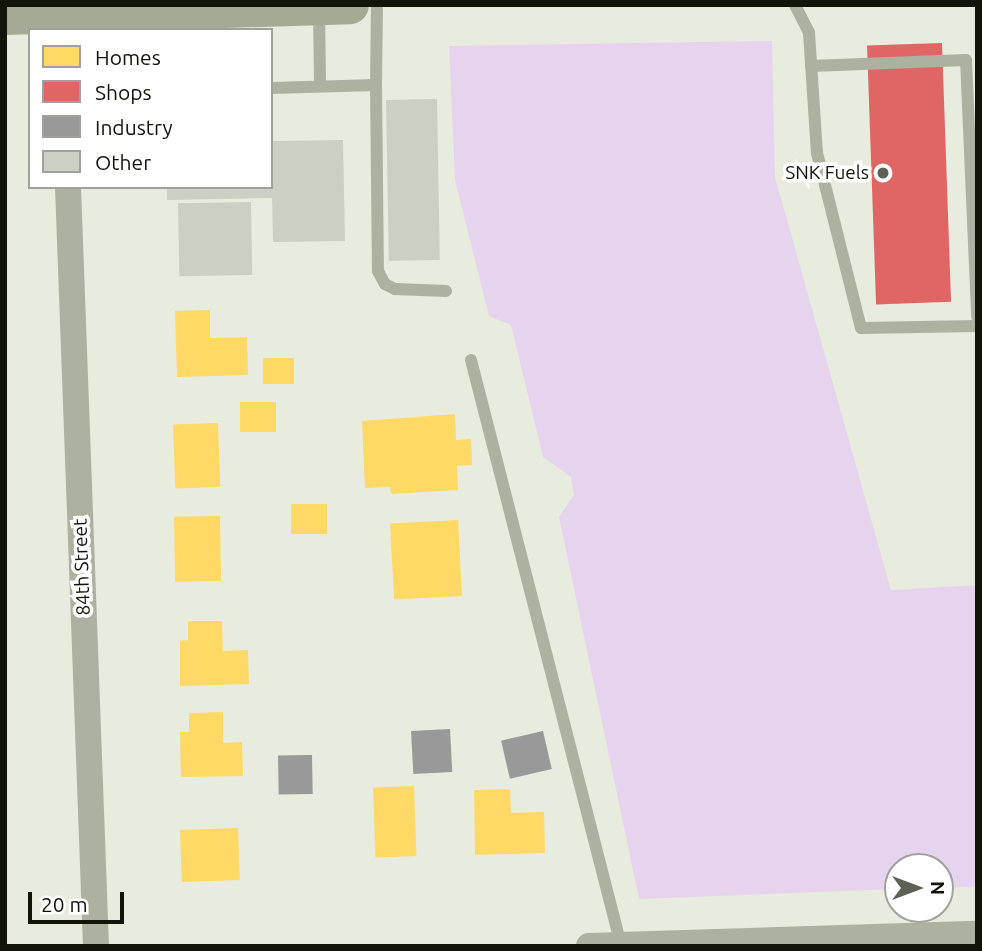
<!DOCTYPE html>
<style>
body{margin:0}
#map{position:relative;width:982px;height:951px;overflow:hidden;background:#e8ecde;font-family:Ubuntu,sans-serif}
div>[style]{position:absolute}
.green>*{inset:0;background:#e6d4ef}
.homes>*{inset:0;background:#ffd966;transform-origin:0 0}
.shops>*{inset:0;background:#e06666;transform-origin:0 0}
.industry>*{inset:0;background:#999;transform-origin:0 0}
.building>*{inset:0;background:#cccfc4;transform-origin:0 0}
.lane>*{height:12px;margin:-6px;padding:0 6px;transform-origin:6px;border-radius:6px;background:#adb1a0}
.street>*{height:26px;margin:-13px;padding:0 13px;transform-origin:13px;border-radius:13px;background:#adb1a0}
.primary>*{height:38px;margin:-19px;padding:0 19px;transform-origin:19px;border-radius:19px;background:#a5aa94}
.dots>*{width:19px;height:19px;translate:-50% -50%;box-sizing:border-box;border:4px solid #fff;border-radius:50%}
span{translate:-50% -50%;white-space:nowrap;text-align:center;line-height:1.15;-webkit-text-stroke:7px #fff;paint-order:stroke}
.poi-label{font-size:19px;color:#12140b}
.right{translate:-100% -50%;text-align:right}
.street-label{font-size:19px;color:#12140b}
.frame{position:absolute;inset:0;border:7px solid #12140b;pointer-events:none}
.legend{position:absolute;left:28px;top:28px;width:245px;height:161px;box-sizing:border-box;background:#fff;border:2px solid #a0a19d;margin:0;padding:9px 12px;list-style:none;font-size:21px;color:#12140b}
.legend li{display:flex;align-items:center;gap:14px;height:35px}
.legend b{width:35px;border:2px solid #a0a19d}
.north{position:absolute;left:884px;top:853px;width:70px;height:70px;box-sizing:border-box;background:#fff;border:2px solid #a0a19d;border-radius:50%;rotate:90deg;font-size:19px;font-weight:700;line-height:28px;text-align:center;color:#12140b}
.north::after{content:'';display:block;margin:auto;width:24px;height:32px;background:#5d6055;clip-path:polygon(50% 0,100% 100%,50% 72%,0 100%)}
.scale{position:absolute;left:28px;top:892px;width:96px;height:32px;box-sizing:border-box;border:4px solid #12140b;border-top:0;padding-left:9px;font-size:21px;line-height:24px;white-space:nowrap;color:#12140b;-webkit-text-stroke:5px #fff;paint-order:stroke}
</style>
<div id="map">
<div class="green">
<i style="clip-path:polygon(772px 41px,775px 177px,891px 590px,977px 585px,977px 887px,940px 888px,940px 867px,898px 867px,898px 889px,639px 899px,559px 517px,574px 495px,571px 477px,543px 457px,511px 325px,489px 316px,455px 180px,449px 46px)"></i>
</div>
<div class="homes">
<i style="clip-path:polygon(210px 310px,210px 338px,247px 337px,248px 375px,177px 377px,175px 311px)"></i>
<i style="left:263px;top:358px;width:31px;height:26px"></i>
<i style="left:240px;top:402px;width:36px;height:30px"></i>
<i style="clip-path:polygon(455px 414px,456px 440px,471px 439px,472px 465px,457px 466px,458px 490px,391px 494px,390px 487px,365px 488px,362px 421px)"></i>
<i style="left:218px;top:423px;width:64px;height:45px;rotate:88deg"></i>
<i style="left:327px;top:504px;width:30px;height:36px;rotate:90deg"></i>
<i style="left:220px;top:516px;width:65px;height:46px;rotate:89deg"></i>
<i style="left:458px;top:520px;width:76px;height:68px;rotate:87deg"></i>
<i style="clip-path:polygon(188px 621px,222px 621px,223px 651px,248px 650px,249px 684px,180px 686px,180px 641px,188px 640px)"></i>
<i style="clip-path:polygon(223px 712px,223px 743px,242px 742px,243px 776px,181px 777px,180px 732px,189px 732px,189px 713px)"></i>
<i style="left:414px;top:786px;width:70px;height:41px;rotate:88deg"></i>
<i style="clip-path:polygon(510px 789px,511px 813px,544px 812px,545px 853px,475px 855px,474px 790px)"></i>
<i style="left:238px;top:828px;width:52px;height:58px;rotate:88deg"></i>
</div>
<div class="shops">
<i style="left:942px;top:43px;width:259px;height:75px;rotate:88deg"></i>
</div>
<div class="industry">
<i style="left:450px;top:729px;width:43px;height:39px;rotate:87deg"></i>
<i style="left:543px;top:731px;width:39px;height:43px;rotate:77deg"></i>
<i style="left:312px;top:755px;width:39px;height:34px;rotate:89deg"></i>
</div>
<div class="building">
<i style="left:437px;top:99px;width:161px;height:51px;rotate:89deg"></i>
<i style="clip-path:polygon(343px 140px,345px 241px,273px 242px,272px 198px,167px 200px,167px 187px,271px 187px,271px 141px)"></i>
<i style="left:251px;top:202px;width:73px;height:73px;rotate:89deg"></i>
</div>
<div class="lane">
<i style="left:795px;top:5px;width:31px;rotate:63deg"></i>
<i style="left:809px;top:33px;width:120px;rotate:86.2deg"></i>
<i style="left:817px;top:153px;width:180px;rotate:75.9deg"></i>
<i style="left:861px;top:328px;width:116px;rotate:-1deg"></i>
<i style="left:319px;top:10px;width:76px;rotate:89.2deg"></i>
<i style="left:811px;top:66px;width:155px;rotate:-2.2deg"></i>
<i style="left:966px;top:60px;width:257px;rotate:87.5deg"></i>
<i style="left:376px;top:85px;width:80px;rotate:-89.3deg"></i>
<i style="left:271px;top:88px;width:105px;rotate:-1.6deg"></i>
<i style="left:376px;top:85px;width:186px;rotate:89.4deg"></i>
<i style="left:378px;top:271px;width:15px;rotate:62deg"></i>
<i style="left:385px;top:284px;width:11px;rotate:27deg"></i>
<i style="left:395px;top:289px;width:51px;rotate:2.2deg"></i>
<i style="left:471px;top:360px;width:604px;rotate:75.62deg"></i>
</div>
<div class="street">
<i style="left:68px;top:187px;width:760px;rotate:87.89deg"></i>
<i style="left:589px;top:946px;width:388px;rotate:-1.8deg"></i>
</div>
<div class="primary">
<i style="left:5px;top:16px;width:345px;rotate:-1.8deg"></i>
</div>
<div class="dots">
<i style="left:883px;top:173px;background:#5d6055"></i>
</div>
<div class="poi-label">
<span class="right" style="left:869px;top:173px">SNK Fuels</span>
</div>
<div class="street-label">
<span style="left:82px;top:567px;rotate:-92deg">84th Street</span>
</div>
<div class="frame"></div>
<ul class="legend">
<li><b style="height:19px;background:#ffd966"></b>Homes</li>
<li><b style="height:19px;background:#e06666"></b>Shops</li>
<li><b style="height:19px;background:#999"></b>Industry</li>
<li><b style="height:19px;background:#cccfc4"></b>Other</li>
</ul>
<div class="north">N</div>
<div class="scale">20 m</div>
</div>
